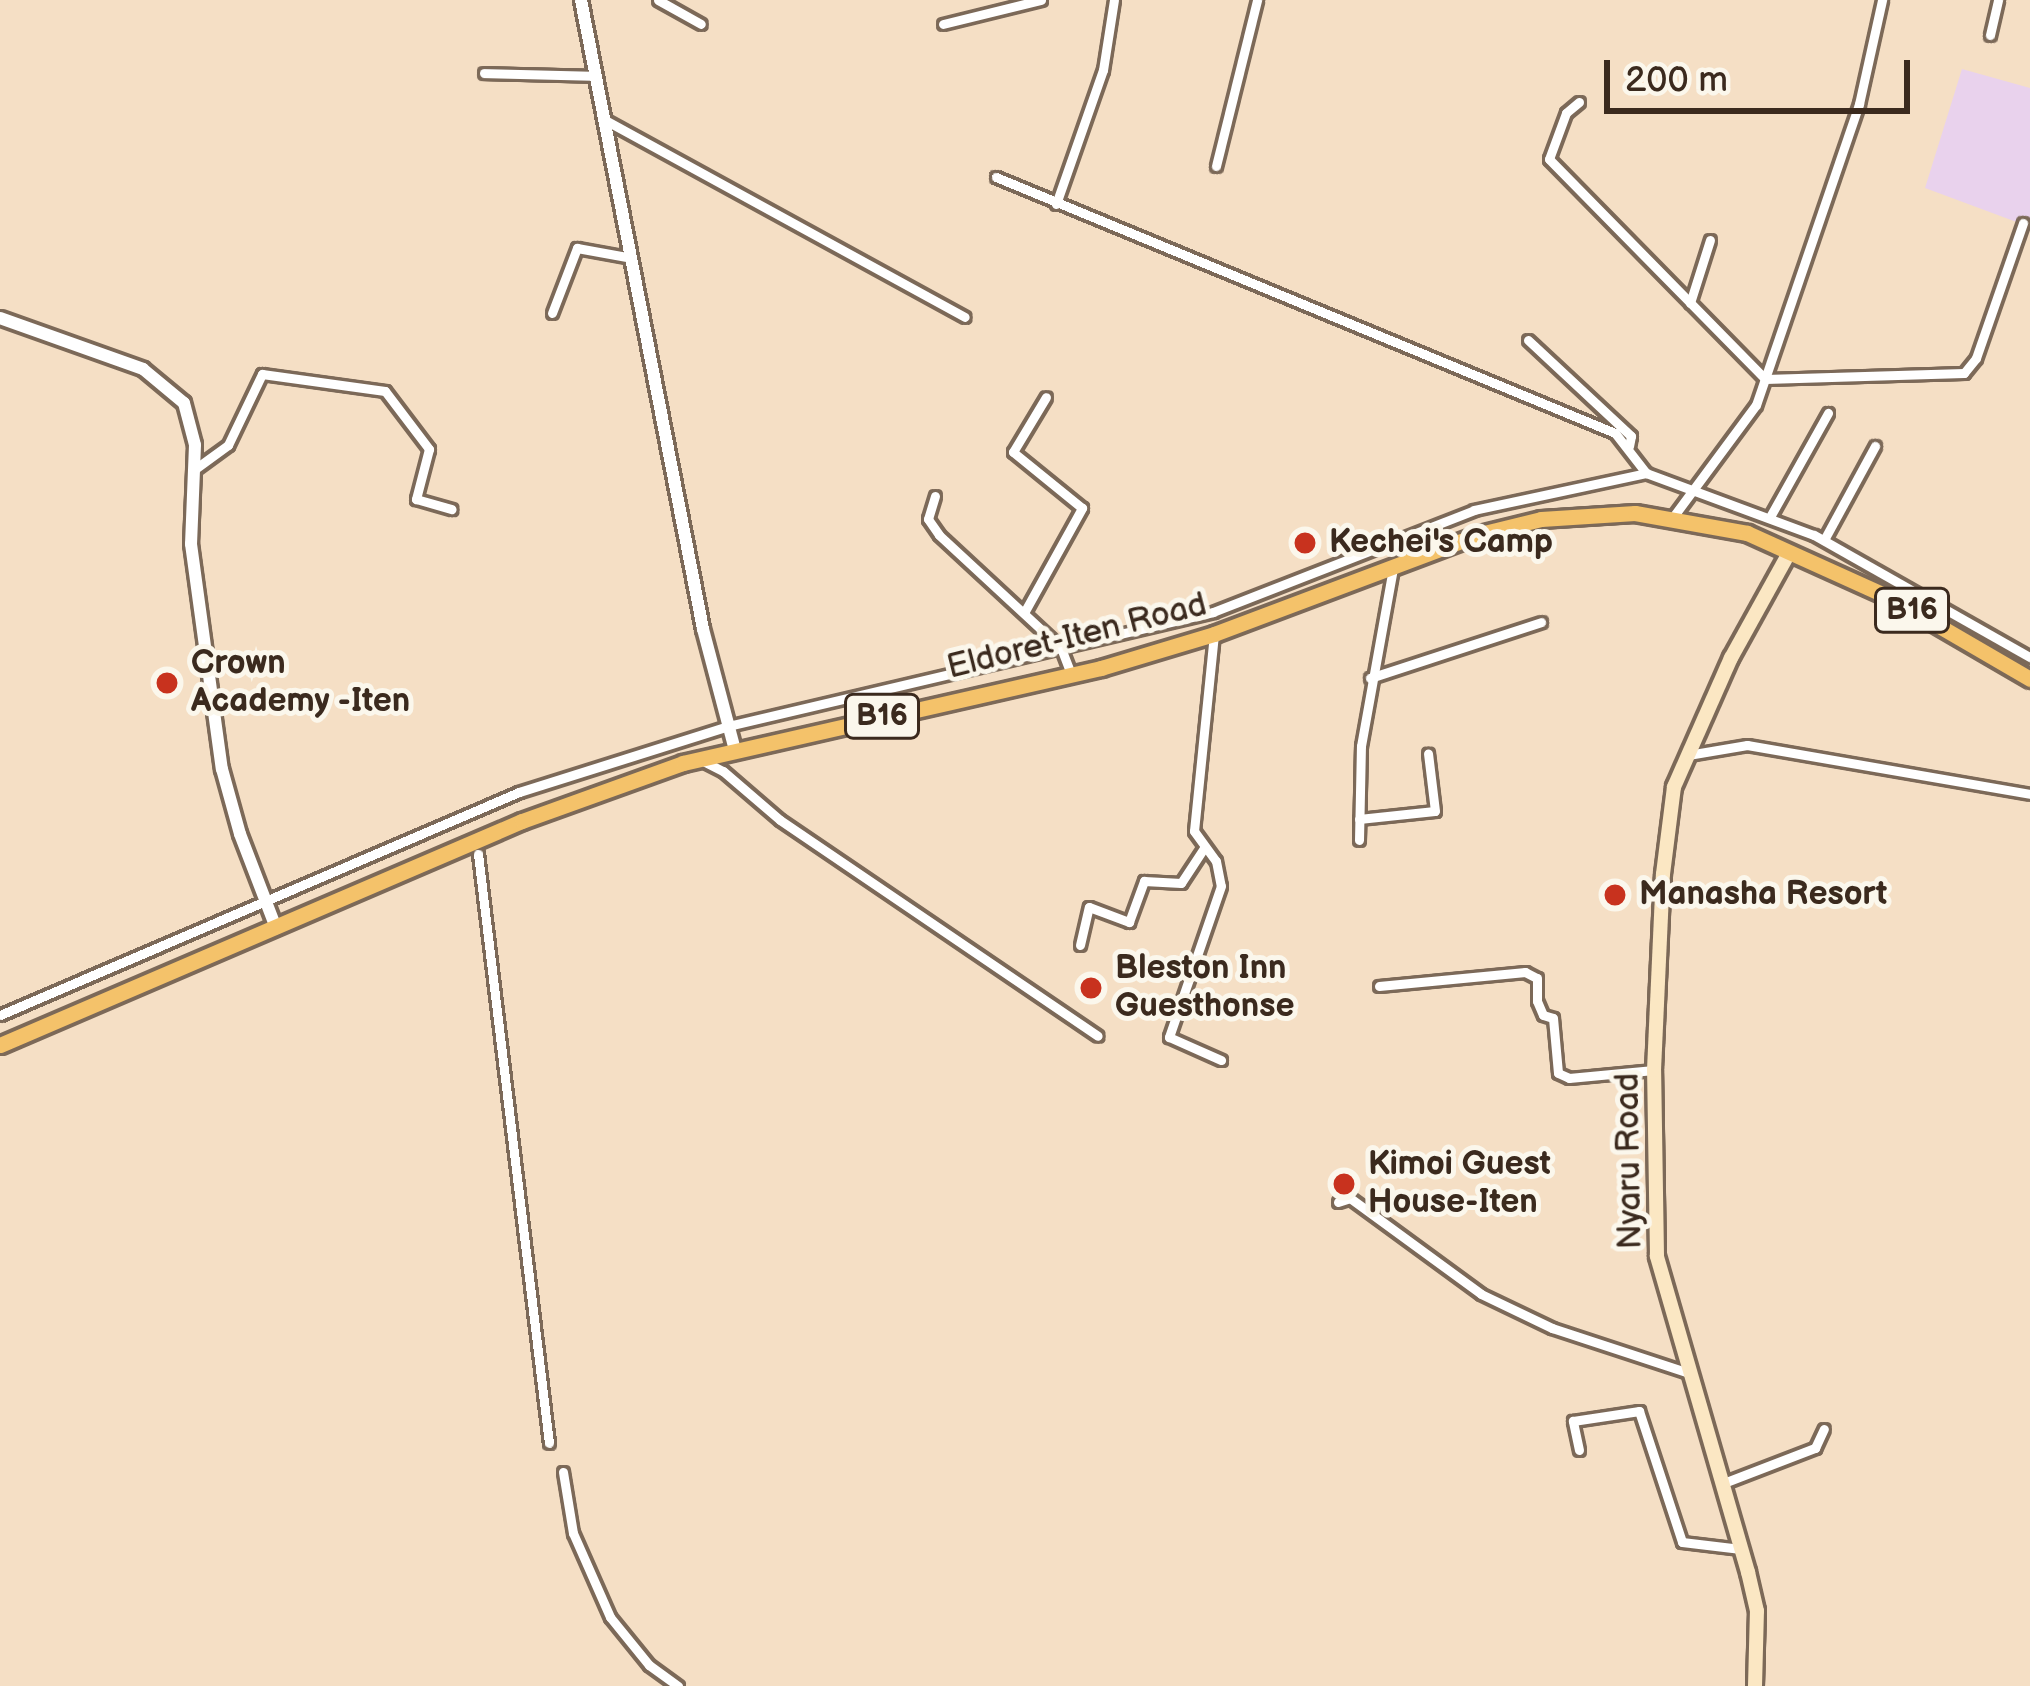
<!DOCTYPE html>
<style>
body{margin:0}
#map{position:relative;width:2030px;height:1686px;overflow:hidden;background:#f5dfc5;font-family:"Balsamiq Sans",sans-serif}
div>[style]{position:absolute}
.built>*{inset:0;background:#e9d2ed}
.roads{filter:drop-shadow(3px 0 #7c6958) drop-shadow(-3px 0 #7c6958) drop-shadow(0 3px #7c6958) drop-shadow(0 -3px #7c6958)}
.minor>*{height:9px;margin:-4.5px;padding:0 4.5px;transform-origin:4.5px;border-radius:4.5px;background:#fff}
.tertiary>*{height:12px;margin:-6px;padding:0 6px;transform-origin:6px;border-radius:6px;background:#fff}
.secondary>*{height:14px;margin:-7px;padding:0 7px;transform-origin:7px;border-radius:7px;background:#fbe7c3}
.primary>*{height:15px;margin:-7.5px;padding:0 7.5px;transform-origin:7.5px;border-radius:7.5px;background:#f4c26a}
.dots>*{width:33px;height:33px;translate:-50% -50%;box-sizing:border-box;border:6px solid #fbf7ec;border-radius:50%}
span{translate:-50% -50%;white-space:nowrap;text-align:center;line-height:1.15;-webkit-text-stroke:10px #fbf7ec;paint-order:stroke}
.shield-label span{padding:3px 9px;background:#fbf7ec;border:3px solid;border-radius:9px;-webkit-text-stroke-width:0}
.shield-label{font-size:30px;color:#3b2a1e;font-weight:700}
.poi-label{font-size:33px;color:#3b2a1e;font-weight:700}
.left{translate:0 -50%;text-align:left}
.street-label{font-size:33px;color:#3b2a1e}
.scale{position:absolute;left:1604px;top:60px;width:306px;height:54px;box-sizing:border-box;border:6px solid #3b2a1e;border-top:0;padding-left:15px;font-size:36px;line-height:42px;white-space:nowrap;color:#3b2a1e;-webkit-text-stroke:9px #fbf7ec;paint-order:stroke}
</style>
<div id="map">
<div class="built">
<i style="clip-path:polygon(1962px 69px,2030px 88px,2030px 227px,1925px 188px)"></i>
</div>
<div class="roads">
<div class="minor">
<i style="left:658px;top:0;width:49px;rotate:29.2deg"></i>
<i style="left:943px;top:24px;width:101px;rotate:-13.8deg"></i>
<i style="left:1990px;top:35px;width:36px;rotate:-77deg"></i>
<i style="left:484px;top:73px;width:112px;rotate:1.5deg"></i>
<i style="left:1579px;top:102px;width:17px;rotate:140deg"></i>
<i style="left:1566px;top:113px;width:49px;rotate:110.3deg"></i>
<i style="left:1549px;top:159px;width:308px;rotate:45.5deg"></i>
<i style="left:1765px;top:379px;width:199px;rotate:-1.7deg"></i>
<i style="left:1964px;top:373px;width:19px;rotate:-51deg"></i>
<i style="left:1976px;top:358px;width:143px;rotate:-70.8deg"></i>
<i style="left:605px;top:120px;width:410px;rotate:28.7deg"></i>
<i style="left:1216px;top:166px;width:171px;rotate:-76.1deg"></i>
<i style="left:996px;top:177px;width:670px;rotate:22.47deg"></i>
<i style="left:1615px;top:433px;width:51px;rotate:52.2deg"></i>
<i style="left:1646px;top:473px;width:179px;rotate:20.3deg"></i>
<i style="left:1814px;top:535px;width:248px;rotate:29.5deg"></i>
<i style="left:1056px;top:204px;width:142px;rotate:-70.7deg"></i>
<i style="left:1103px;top:70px;width:71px;rotate:-81.1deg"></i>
<i style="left:1690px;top:303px;width:66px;rotate:-72.4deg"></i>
<i style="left:552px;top:313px;width:70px;rotate:-69deg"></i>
<i style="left:577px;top:248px;width:56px;rotate:10.3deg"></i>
<i style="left:1528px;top:340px;width:141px;rotate:43deg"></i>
<i style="left:1631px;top:436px;width:10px;rotate:101deg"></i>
<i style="left:195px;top:469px;width:41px;rotate:-36deg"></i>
<i style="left:228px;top:445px;width:79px;rotate:-64.4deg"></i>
<i style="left:262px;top:374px;width:124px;rotate:7.9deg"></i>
<i style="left:385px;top:391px;width:73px;rotate:52.8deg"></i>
<i style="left:429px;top:449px;width:52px;rotate:104.6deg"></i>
<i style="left:416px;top:499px;width:37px;rotate:16deg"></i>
<i style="left:935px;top:496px;width:24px;rotate:107deg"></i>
<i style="left:928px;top:519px;width:19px;rotate:55deg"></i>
<i style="left:939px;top:535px;width:166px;rotate:42.8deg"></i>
<i style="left:1061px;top:648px;width:28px;rotate:69deg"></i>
<i style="left:1771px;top:515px;width:117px;rotate:-60.8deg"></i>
<i style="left:1673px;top:517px;width:139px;rotate:-53.5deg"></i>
<i style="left:1756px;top:405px;width:318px;rotate:-71.1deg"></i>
<i style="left:1859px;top:104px;width:107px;rotate:-77.5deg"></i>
<i style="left:1824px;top:540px;width:107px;rotate:-61.5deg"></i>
<i style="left:1025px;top:611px;width:118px;rotate:-61deg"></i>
<i style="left:1082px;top:508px;width:89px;rotate:-140.9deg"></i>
<i style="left:1013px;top:452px;width:64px;rotate:-59deg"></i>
<i style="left:1214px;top:634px;width:198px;rotate:95.8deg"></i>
<i style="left:1194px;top:831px;width:37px;rotate:54deg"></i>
<i style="left:1216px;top:861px;width:25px;rotate:79deg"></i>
<i style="left:1221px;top:886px;width:160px;rotate:109deg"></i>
<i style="left:1169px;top:1037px;width:57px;rotate:23.9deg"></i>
<i style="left:1370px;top:678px;width:180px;rotate:-18.1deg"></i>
<i style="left:1688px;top:755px;width:60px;rotate:-9.6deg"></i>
<i style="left:1747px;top:745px;width:287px;rotate:9.8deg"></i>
<i style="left:703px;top:761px;width:22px;rotate:27deg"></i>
<i style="left:723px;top:771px;width:75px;rotate:40.7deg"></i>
<i style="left:780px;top:820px;width:384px;rotate:34.2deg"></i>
<i style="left:1359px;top:819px;width:76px;rotate:-6deg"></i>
<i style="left:1435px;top:811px;width:58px;rotate:-96.9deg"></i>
<i style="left:1359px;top:840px;width:94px;rotate:-88.8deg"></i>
<i style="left:1361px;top:746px;width:181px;rotate:-79.8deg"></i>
<i style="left:478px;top:854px;width:593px;rotate:83.13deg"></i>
<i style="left:1080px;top:945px;width:39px;rotate:-77deg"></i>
<i style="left:1089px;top:907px;width:43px;rotate:20.6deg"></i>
<i style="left:1129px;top:922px;width:44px;rotate:-69.9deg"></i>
<i style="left:1144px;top:881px;width:37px;rotate:3deg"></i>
<i style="left:1181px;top:883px;width:42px;rotate:-56.7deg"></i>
<i style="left:1379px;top:986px;width:147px;rotate:-5.5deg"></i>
<i style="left:1525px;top:972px;width:13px;rotate:27deg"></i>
<i style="left:1537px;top:978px;width:23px;rotate:90deg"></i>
<i style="left:1537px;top:1001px;width:15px;rotate:67deg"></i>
<i style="left:1543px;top:1015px;width:10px;rotate:17deg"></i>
<i style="left:1553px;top:1018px;width:55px;rotate:84.8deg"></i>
<i style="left:1558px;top:1073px;width:12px;rotate:24deg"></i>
<i style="left:1569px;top:1078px;width:85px;rotate:-5.4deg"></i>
<i style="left:0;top:1015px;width:565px;rotate:-23.25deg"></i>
<i style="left:519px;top:792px;width:223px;rotate:-17.5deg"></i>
<i style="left:732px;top:725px;width:494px;rotate:-13.2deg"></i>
<i style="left:1213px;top:612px;width:280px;rotate:-21.3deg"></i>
<i style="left:1474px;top:510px;width:176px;rotate:-12.1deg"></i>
<i style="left:1338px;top:1202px;width:13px;rotate:-18deg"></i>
<i style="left:1350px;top:1198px;width:162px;rotate:36.2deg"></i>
<i style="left:1481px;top:1294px;width:79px;rotate:25.6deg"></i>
<i style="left:1552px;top:1328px;width:141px;rotate:18.2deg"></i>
<i style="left:1579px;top:1450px;width:30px;rotate:-102deg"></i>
<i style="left:1573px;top:1421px;width:67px;rotate:-8.6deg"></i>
<i style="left:1639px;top:1411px;width:138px;rotate:71.8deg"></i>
<i style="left:1682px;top:1542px;width:59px;rotate:6.8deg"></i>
<i style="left:563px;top:1472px;width:62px;rotate:80.7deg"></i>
<i style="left:573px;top:1533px;width:92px;rotate:66.2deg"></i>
<i style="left:610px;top:1617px;width:62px;rotate:50.9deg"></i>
<i style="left:649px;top:1665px;width:36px;rotate:36deg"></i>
<i style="left:1721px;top:1484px;width:101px;rotate:-21deg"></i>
<i style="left:1815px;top:1448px;width:21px;rotate:-65deg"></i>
</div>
<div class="tertiary">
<i style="left:581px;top:0;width:641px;rotate:79.02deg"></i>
<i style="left:703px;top:629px;width:125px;rotate:75.2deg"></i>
<i style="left:0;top:318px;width:152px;rotate:19.6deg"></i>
<i style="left:143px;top:369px;width:53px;rotate:39.7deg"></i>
<i style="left:184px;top:403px;width:43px;rotate:75.3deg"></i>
<i style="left:195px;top:445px;width:99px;rotate:92.3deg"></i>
<i style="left:191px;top:544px;width:227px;rotate:82.2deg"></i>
<i style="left:222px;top:769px;width:67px;rotate:74.5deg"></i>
<i style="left:240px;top:834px;width:101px;rotate:69deg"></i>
</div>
<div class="secondary">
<i style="left:1755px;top:1686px;width:75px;rotate:-88.5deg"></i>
<i style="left:1757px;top:1611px;width:40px;rotate:-103deg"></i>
<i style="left:1748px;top:1572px;width:329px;rotate:-106.1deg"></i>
<i style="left:1657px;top:1256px;width:186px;rotate:-90.9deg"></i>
<i style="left:1654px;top:1070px;width:196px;rotate:-87.4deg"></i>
<i style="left:1663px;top:874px;width:88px;rotate:-82.8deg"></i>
<i style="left:1674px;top:787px;width:141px;rotate:-66.2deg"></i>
<i style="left:1731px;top:658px;width:120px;rotate:-61.1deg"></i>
</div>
<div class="primary">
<i style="left:0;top:1045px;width:568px;rotate:-23.23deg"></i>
<i style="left:522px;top:821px;width:171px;rotate:-19.8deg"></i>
<i style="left:683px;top:763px;width:429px;rotate:-12.8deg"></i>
<i style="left:1101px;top:668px;width:118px;rotate:-16.7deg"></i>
<i style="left:1214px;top:634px;width:284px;rotate:-20.6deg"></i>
<i style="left:1480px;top:534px;width:63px;rotate:-13.8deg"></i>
<i style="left:1541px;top:519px;width:94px;rotate:-3.7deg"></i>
<i style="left:1635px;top:513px;width:114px;rotate:10.1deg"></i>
<i style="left:1747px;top:533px;width:158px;rotate:24.3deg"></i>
<i style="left:1891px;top:598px;width:161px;rotate:30.2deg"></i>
</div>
</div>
<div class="dots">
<i style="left:1305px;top:543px;background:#c8321e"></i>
<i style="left:167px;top:683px;background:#c8321e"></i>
<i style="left:1615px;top:895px;background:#c8321e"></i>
<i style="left:1091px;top:988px;background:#c8321e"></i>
<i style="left:1344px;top:1184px;background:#c8321e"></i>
</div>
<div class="shield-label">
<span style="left:1912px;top:610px">B16</span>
<span style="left:882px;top:716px">B16</span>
</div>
<div class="poi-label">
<span class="left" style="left:1329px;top:543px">Kechei's Camp</span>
<span class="left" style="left:191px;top:683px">Crown<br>Academy -Iten</span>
<span class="left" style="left:1639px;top:895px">Manasha Resort</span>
<span class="left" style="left:1115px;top:988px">Bleston Inn<br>Guesthonse</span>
<span class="left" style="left:1368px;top:1184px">Kimoi Guest<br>House-Iten</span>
</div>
<div class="street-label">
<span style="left:1077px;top:637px;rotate:-14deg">Eldoret-Iten Road</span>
<span style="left:1630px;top:1161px;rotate:-91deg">Nyaru Road</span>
</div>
<div class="scale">200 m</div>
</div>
